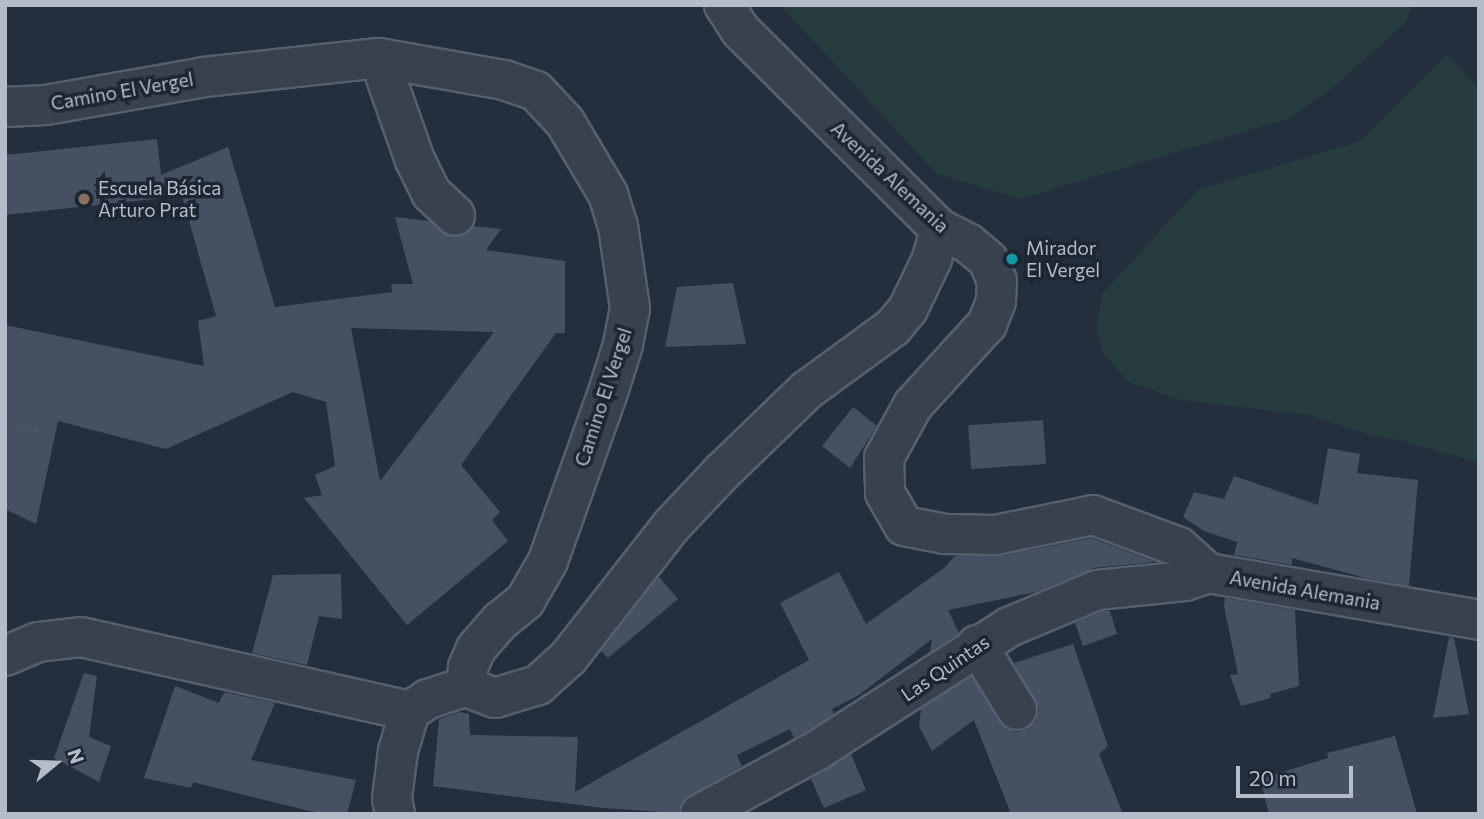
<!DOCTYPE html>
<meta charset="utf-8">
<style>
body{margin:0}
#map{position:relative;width:1484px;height:819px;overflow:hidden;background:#242f3e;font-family:Commissioner,sans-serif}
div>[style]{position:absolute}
.green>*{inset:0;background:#263c3f}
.building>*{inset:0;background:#455162;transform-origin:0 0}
.path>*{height:4.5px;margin-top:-2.25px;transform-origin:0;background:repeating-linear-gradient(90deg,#44595c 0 5px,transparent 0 10px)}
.roads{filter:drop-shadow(2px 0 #565f6c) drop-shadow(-2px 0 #565f6c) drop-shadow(0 2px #565f6c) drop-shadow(0 -2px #565f6c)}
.minor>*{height:38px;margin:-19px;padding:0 19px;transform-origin:19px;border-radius:19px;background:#38414e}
.dots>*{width:19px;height:19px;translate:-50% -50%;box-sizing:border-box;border:4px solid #1d2633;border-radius:50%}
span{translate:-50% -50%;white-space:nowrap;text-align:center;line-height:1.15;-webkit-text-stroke:7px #1d2633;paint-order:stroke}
.street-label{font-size:19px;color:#b4bcc9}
.poi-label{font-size:19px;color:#b4bcc9}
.left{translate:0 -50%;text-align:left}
.frame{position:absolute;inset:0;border:7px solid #b4bcc9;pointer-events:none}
.north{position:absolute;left:21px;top:728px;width:70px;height:70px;-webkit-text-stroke:5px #1d2633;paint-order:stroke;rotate:71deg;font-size:19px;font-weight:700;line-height:28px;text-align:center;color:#b4bcc9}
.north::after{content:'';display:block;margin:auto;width:24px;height:32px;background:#b4bcc9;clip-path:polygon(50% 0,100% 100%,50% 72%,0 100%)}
.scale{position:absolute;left:1236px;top:766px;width:117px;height:32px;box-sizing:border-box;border:4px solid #b4bcc9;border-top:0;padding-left:9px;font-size:21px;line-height:24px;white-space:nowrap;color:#b4bcc9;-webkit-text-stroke:5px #1d2633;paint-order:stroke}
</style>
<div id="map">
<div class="green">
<i style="clip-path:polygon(780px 5px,1413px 5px,1406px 22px,1335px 86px,1290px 118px,1020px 199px,936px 173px)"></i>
<i style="clip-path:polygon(1447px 55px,1479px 88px,1479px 463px,1399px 440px,1373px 436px,1308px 415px,1181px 400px,1128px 382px,1103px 352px,1097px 330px,1102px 294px,1198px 190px,1360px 141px)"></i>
</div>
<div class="building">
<i style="clip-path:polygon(evenodd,157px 139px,161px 175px,228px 147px,275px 307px,392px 292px,391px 284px,413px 284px,395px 217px,429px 221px,451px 236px,462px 236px,473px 226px,501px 229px,486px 250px,565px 261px,565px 333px,556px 333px,461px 465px,500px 512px,492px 520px,508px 541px,407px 625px,304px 498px,322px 495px,315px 475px,335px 466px,326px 402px,293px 392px,166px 449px,58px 421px,36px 524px,5px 509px,5px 325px,204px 366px,198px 321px,216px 316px,182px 196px,5px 215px,5px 155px,157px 139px,351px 328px,494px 332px,380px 481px,351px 328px)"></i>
<i style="clip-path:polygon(733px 283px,746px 344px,665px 347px,677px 287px)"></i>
<i style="clip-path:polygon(853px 407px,877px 426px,850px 468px,822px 446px)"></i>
<i style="left:1043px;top:420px;width:44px;height:75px;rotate:86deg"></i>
<i style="clip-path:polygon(1328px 448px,1360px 454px,1357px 473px,1418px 480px,1409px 586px,1365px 578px,1292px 558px,1292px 565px,1234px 555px,1237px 542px,1204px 531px,1183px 517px,1194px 492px,1224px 499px,1234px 476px,1318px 505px)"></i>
<i style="clip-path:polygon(1091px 538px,1156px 562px,1094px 568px,1036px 592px,948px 610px,959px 633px,930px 652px,932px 639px,859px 695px,832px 709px,834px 714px,805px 732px,794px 738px,790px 729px,737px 755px,742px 766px,690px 795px,681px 803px,678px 813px,604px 808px,433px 786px,439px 719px,459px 712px,469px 714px,470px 735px,578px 737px,575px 792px,809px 660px,780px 603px,839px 572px,866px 624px,944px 568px,955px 556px,999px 556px)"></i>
<i style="clip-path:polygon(341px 574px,342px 619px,319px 616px,307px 665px,252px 653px,273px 575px)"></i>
<i style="clip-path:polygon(659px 577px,678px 599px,608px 658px,601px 651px)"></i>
<i style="clip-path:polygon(1225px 598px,1295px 610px,1299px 686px,1270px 694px,1271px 698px,1241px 706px,1230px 675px,1238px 674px,1224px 606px)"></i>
<i style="clip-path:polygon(1102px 611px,1110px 611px,1117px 634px,1083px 646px,1075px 623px)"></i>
<i style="clip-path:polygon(1449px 637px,1454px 638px,1469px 714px,1433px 718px)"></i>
<i style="clip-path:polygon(1073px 644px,1108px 746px,1099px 754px,1123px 814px,1011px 814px,974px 720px,932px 751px,919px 726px,921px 709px,971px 677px,1006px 729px,1017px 732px,1028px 729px,1036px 721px,1039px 709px,1014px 663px)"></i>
<i style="clip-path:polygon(84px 673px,97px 676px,89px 737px,111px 746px,99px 782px,54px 758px)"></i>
<i style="clip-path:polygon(175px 686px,219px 703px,224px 692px,275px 703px,251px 760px,356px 780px,347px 814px,322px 814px,193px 782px,191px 788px,144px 778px)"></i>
<i style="clip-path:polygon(1395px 736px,1417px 814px,1269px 814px,1260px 779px,1328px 758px,1327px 753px)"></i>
<i style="clip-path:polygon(851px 754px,866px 790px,824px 808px,811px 779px)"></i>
</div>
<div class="path">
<i style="left:5px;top:422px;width:35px;rotate:15deg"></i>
</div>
<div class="roads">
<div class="minor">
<i style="left:724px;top:5px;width:30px;rotate:57deg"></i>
<i style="left:740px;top:30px;width:282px;rotate:44.9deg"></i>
<i style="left:940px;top:229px;width:33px;rotate:27deg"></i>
<i style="left:969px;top:244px;width:25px;rotate:40deg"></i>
<i style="left:988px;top:260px;width:23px;rotate:67deg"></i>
<i style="left:997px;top:281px;width:20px;rotate:93deg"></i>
<i style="left:996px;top:301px;width:25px;rotate:111deg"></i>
<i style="left:987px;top:324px;width:110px;rotate:132.4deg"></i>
<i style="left:913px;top:405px;width:60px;rotate:118.7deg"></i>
<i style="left:884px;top:458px;width:35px;rotate:88deg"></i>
<i style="left:885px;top:493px;width:38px;rotate:60deg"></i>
<i style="left:904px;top:526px;width:42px;rotate:11deg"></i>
<i style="left:945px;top:534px;width:50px;rotate:1.1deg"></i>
<i style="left:995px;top:535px;width:100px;rotate:-11.5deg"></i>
<i style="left:1093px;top:515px;width:92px;rotate:20.4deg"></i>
<i style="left:1179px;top:547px;width:39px;rotate:42deg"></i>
<i style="left:1208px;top:573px;width:275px;rotate:9.8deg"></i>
<i style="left:379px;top:58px;width:108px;rotate:70.6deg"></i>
<i style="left:415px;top:160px;width:37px;rotate:64deg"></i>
<i style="left:431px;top:193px;width:33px;rotate:43deg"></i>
<i style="left:5px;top:107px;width:41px;rotate:-2.8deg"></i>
<i style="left:46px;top:105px;width:160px;rotate:-10deg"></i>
<i style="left:204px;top:77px;width:176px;rotate:-6.2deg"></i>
<i style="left:379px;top:58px;width:127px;rotate:10deg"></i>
<i style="left:504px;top:80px;width:34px;rotate:19deg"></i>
<i style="left:536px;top:91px;width:42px;rotate:46.9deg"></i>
<i style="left:565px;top:122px;width:84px;rotate:59.2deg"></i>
<i style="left:608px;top:194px;width:34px;rotate:73deg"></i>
<i style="left:618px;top:226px;width:83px;rotate:81.7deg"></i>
<i style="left:630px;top:308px;width:38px;rotate:101deg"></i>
<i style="left:623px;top:345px;width:52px;rotate:107.7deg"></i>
<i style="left:607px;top:395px;width:176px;rotate:109.6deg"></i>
<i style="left:548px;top:561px;width:46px;rotate:119.9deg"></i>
<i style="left:525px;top:601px;width:32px;rotate:141deg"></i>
<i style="left:500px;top:621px;width:37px;rotate:131deg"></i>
<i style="left:476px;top:649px;width:20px;rotate:114deg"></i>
<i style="left:468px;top:667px;width:20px;rotate:96deg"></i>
<i style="left:466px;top:687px;width:31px;rotate:21deg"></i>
<i style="left:495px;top:698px;width:45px;rotate:-16.8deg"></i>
<i style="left:538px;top:685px;width:40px;rotate:-42deg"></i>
<i style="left:568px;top:658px;width:169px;rotate:-52deg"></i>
<i style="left:672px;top:525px;width:73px;rotate:-46.7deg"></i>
<i style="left:722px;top:472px;width:118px;rotate:-44deg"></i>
<i style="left:807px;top:390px;width:107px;rotate:-36.2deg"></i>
<i style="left:893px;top:327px;width:23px;rotate:-50deg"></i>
<i style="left:908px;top:309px;width:55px;rotate:-64.4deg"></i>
<i style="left:932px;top:259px;width:31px;rotate:-75deg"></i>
<i style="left:977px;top:645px;width:76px;rotate:58.4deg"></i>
<i style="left:5px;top:656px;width:36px;rotate:-23deg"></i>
<i style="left:38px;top:642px;width:43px;rotate:-6.6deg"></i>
<i style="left:81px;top:637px;width:337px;rotate:12.7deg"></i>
<i style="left:395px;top:814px;width:16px;rotate:-101deg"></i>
<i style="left:392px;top:798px;width:47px;rotate:-82.7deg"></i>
<i style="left:398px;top:751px;width:42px;rotate:-73.3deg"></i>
<i style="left:410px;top:711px;width:22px;rotate:-34deg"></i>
<i style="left:428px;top:699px;width:40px;rotate:-18deg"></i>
<i style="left:700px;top:814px;width:132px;rotate:-28.5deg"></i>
<i style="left:816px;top:751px;width:229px;rotate:-32.7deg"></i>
<i style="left:1009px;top:627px;width:95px;rotate:-22.8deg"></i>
<i style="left:1097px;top:590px;width:88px;rotate:-5.8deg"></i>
<i style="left:1185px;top:581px;width:24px;rotate:-19deg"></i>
</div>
</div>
<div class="dots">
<i style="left:84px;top:199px;background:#8d6e63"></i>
<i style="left:1012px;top:259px;background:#0f9aa8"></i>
</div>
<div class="street-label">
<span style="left:122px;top:91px;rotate:-10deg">Camino El Vergel</span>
<span style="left:890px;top:177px;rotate:43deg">Avenida Alemania</span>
<span style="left:603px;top:397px;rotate:-72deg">Camino El Vergel</span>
<span style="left:1305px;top:590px;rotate:10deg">Avenida Alemania</span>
<span style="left:945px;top:668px;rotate:-34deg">Las Quintas</span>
</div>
<div class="poi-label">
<span class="left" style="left:98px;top:199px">Escuela Básica<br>Arturo Prat</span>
<span class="left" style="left:1026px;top:259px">Mirador<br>El Vergel</span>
</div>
<div class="frame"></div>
<div class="north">N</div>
<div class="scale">20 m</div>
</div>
